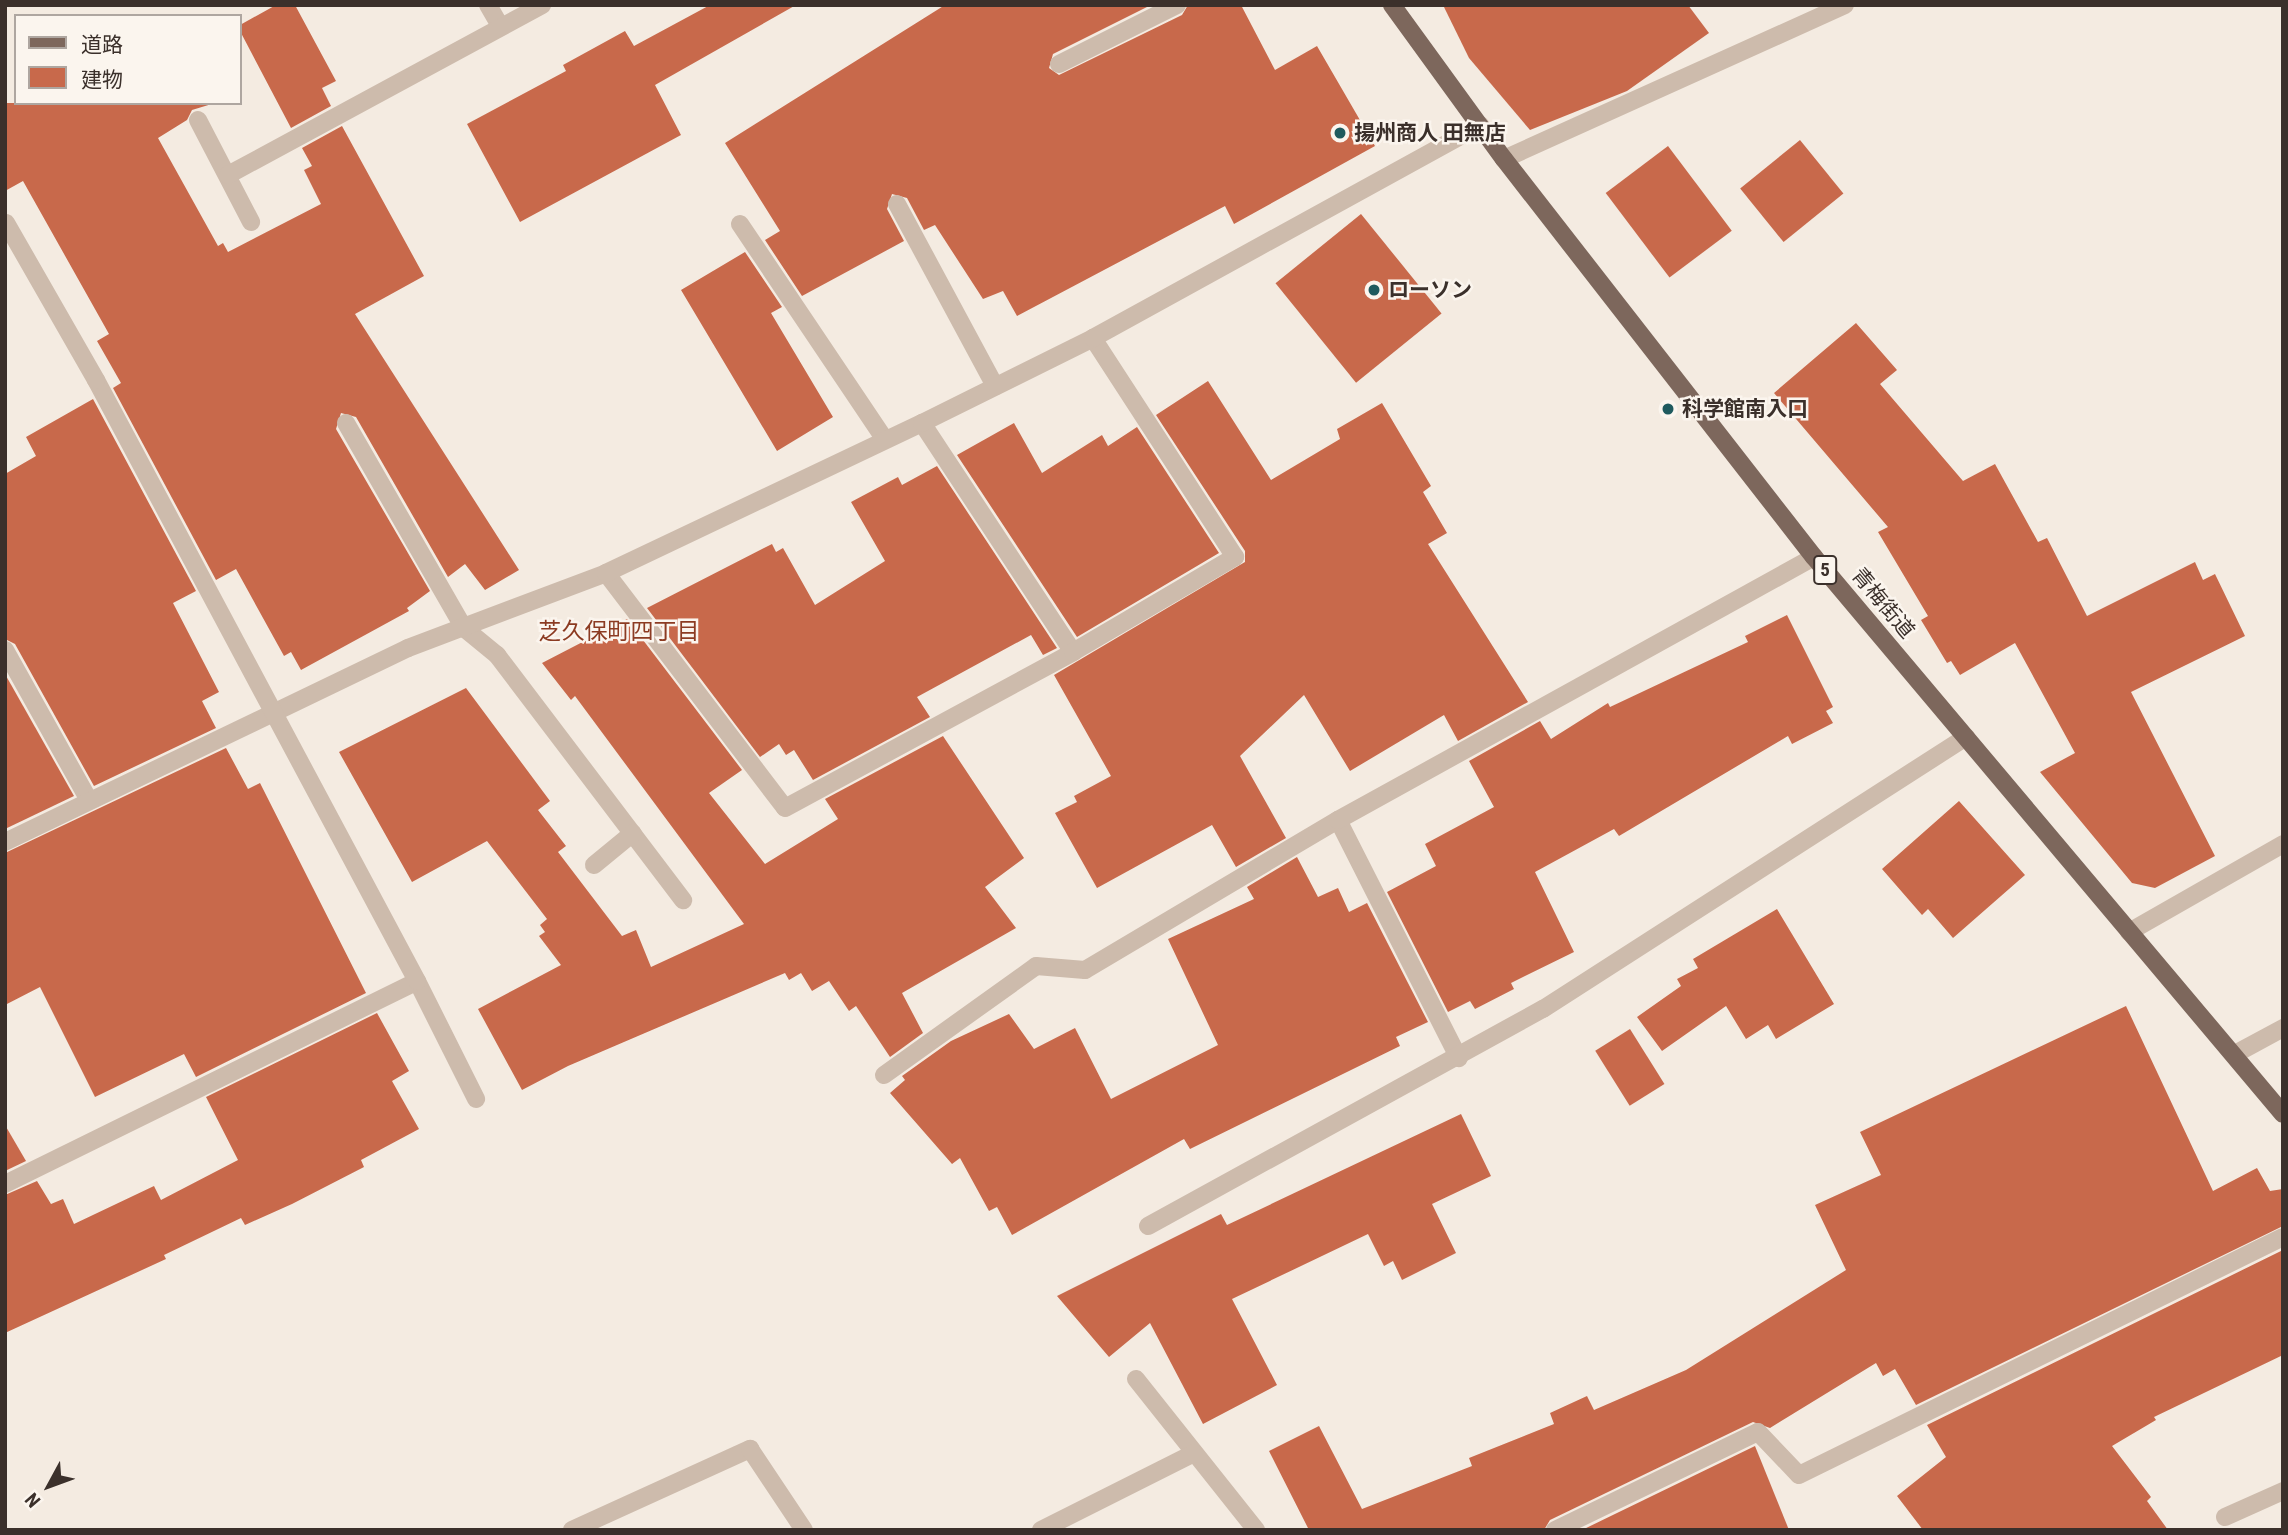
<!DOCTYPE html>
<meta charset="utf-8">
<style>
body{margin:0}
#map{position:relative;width:2288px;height:1535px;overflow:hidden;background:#f4ebe1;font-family:"Roboto Condensed","Noto Sans JP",sans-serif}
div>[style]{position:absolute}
.building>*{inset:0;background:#c8694b;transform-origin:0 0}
.minor>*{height:18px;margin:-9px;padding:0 9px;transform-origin:9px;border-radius:9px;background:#cdbbac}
.major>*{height:18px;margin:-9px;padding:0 9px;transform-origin:9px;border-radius:9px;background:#7d675c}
.dots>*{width:19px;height:19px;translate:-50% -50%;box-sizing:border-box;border:4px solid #fbf5ee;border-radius:50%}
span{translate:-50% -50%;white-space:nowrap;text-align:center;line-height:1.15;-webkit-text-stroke:5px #fbf5ee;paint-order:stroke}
.shield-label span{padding:2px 5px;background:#fbf5ee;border:2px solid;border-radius:5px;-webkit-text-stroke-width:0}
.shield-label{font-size:19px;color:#3b302b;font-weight:700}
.poi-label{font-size:21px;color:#3b302b;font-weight:700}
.left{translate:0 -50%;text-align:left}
.street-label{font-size:21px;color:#3b302b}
.neighbourhood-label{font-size:23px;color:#8c3b22}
.frame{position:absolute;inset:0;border:7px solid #3b302b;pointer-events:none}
.legend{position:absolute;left:14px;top:14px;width:228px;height:91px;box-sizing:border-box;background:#fbf5ee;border:2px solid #aea6a0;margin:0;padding:9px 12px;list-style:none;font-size:21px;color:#3b302b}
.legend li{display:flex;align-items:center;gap:14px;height:35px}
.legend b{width:35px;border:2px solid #aea6a0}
.north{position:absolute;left:14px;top:1451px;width:70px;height:70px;-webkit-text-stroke:5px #fbf5ee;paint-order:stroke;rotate:229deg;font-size:19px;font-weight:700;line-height:28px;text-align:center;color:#3b302b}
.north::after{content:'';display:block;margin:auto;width:24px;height:32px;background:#3b302b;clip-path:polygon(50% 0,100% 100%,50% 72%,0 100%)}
</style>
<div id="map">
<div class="building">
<i style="clip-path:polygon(276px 5px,295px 5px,336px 81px,322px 88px,331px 106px,291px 128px,240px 31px,240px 25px)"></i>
<i style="clip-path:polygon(710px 5px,796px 5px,655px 85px,681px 135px,520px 222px,467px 124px,566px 71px,563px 65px,625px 31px,634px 46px)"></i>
<i style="clip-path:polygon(945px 5px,1151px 5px,1053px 54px,1049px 68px,1059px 75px,1182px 15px,1188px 5px,1241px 5px,1275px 70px,1317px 46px,1375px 146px,1234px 224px,1225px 206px,1017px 316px,1003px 291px,983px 299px,935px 225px,924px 230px,907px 198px,892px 194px,887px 209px,904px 241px,802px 296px,765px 240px,780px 231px,725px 143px)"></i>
<i style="clip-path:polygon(1443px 5px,1688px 5px,1709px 33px,1627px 91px,1530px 130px,1469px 58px)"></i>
<i style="clip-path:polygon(5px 103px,215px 103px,192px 110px,187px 120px,158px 138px,218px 246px,223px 243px,228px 252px,321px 204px,304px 170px,312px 166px,302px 148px,342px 126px,424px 276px,355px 314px,519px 570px,485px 590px,465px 564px,448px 577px,356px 417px,341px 413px,336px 429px,430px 591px,407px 608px,409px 611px,301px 670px,291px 652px,284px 656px,236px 569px,216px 580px,113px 388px,121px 383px,97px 341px,109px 334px,23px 181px,5px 191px)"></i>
<i style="left:1800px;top:140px;width:69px;height:77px;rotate:51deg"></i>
<i style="left:1668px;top:146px;width:106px;height:78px;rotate:53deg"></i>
<i style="left:1361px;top:214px;width:128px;height:110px;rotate:51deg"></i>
<i style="clip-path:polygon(745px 252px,782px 307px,771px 313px,833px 417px,777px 451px,681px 290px)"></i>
<i style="clip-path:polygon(1856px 323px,1897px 370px,1880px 384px,1963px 481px,1995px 464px,2038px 542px,2047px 538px,2087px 616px,2195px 562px,2203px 580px,2215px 574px,2245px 636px,2131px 692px,2215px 856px,2155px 888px,2132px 883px,2040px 772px,2075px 753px,2015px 643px,1960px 675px,1951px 661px,1947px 663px,1921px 620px,1928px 616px,1878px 532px,1888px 527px,1774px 393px)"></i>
<i style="clip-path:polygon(1208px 381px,1271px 480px,1340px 439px,1337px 429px,1382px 403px,1431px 486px,1423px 492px,1447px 533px,1428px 544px,1528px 702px,1458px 741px,1444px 715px,1350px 771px,1304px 695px,1240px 756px,1286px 838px,1236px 867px,1212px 825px,1097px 888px,1055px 813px,1077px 802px,1074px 796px,1111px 776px,1054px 675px,1245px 562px,1245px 551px,1156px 415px)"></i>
<i style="clip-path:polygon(93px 399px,196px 591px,173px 603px,219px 692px,202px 701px,216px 728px,94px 786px,15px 644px,5px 639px,5px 474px,36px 456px,26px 437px)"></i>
<i style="clip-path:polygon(1014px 423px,1042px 473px,1102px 435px,1108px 446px,1137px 427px,1219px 553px,1077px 637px,957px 455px)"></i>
<i style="clip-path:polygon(937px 466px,1057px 648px,1043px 655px,1031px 635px,917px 697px,930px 717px,813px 780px,794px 750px,786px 755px,779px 744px,760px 757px,647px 608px,772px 544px,776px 552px,783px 548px,815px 605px,885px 561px,851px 502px,898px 477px,902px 485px)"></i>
<i style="clip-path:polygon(1787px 615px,1833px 707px,1826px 711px,1833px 723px,1792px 744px,1788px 736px,1619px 836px,1614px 829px,1535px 872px,1574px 952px,1511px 983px,1514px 989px,1475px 1009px,1470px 1001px,1448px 1012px,1387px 892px,1436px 866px,1425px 844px,1494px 807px,1469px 761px,1540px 721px,1551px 739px,1608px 703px,1610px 707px,1748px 642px,1745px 636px)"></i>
<i style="clip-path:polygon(627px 619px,742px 770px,709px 793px,765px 864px,838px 819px,825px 799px,943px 736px,1024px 858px,985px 887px,1016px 928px,902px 993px,923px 1033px,890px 1057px,856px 1006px,849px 1011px,829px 981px,812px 991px,801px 973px,789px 980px,785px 973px,568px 1066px,522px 1090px,478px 1009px,561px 965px,539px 936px,545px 932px,540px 925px,547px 919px,487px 841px,412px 882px,339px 752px,466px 688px,550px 801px,538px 810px,566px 846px,558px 852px,622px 936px,636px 930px,651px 967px,744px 924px,575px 696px,571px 700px,542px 663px)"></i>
<i style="clip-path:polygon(5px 674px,74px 796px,5px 829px)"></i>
<i style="clip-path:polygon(226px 748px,248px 789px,260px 783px,366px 993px,196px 1077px,184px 1054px,95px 1097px,40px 987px,5px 1005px,5px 853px)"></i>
<i style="clip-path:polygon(1959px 801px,2025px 875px,1953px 938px,1928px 909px,1922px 915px,1882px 869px)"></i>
<i style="clip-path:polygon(1297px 857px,1318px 897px,1338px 888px,1349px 912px,1367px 903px,1428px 1022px,1396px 1037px,1400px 1046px,1190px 1149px,1184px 1139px,1012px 1235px,997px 1207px,989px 1211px,960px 1158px,952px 1164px,890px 1093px,905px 1080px,902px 1076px,951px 1041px,1009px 1014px,1034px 1049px,1075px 1028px,1111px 1099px,1218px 1045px,1168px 939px,1254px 899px,1247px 887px)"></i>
<i style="clip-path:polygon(1777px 909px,1834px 1004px,1776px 1039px,1768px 1025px,1746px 1039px,1726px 1006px,1662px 1051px,1637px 1017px,1681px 986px,1677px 979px,1698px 968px,1693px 959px)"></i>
<i style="clip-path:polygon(2126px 1006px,2213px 1191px,2257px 1168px,2270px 1191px,2283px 1189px,2283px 1226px,1916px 1405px,1895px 1369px,1883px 1376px,1876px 1363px,1770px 1428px,1753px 1422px,1550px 1520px,1544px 1530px,1309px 1530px,1269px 1451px,1319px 1426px,1362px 1509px,1472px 1466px,1469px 1458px,1554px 1424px,1550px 1413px,1587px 1396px,1594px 1410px,1686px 1370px,1846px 1270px,1815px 1205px,1881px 1175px,1860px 1132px)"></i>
<i style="clip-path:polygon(377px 1013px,409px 1071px,392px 1081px,419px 1129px,361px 1160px,364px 1167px,292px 1204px,245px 1225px,241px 1218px,164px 1255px,166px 1259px,5px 1333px,5px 1195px,37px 1181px,51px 1204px,63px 1199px,74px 1224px,154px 1186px,161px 1200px,238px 1160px,206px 1097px)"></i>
<i style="left:1630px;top:1029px;width:65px;height:41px;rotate:58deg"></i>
<i style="clip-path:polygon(1461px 1114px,1491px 1176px,1432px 1204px,1456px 1253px,1402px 1280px,1393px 1261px,1384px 1266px,1368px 1234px,1232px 1299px,1277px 1385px,1203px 1424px,1150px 1323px,1109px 1357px,1057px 1296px,1221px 1214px,1227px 1225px)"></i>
<i style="clip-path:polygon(5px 1125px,26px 1161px,5px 1171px)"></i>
<i style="clip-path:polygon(2283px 1250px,2283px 1355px,2154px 1417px,2156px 1420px,2112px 1446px,2151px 1497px,2147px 1501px,2168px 1530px,1923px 1530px,1897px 1496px,1946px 1457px,1927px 1425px)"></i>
<i style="clip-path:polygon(1755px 1446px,1789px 1530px,1582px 1530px)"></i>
</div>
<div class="minor">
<i style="left:488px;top:5px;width:24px;rotate:60deg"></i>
<i style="left:1059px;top:64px;width:132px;rotate:-26.6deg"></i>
<i style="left:198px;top:120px;width:115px;rotate:62.5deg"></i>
<i style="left:1504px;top:159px;width:374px;rotate:-24.3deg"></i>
<i style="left:228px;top:175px;width:357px;rotate:-28.4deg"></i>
<i style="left:897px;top:204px;width:207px;rotate:61.7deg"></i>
<i style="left:740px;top:224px;width:260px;rotate:56.1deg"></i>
<i style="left:346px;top:423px;width:237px;rotate:60.1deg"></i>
<i style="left:464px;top:628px;width:43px;rotate:39.3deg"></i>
<i style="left:497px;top:655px;width:308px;rotate:52.8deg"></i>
<i style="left:922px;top:423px;width:274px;rotate:56.6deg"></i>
<i style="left:606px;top:573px;width:295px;rotate:52.7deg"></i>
<i style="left:785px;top:808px;width:328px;rotate:-28.4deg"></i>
<i style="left:1073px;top:652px;width:188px;rotate:-30.4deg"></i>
<i style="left:1235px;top:557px;width:261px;rotate:-123deg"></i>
<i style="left:5px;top:650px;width:172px;rotate:60.8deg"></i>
<i style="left:1338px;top:820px;width:267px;rotate:63.1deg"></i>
<i style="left:5px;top:842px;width:447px;rotate:-25.7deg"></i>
<i style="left:408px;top:648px;width:212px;rotate:-20.7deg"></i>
<i style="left:606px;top:573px;width:350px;rotate:-25.4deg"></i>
<i style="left:922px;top:423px;width:191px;rotate:-26.4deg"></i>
<i style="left:1093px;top:338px;width:442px;rotate:-28.8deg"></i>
<i style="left:594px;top:865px;width:50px;rotate:-39.4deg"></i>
<i style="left:2129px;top:932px;width:177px;rotate:-29.7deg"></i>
<i style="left:417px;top:981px;width:132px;rotate:63.4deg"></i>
<i style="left:2235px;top:1054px;width:55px;rotate:-28.4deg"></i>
<i style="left:884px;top:1075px;width:187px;rotate:-35.6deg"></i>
<i style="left:1036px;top:966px;width:49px;rotate:4.7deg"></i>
<i style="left:1085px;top:970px;width:294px;rotate:-30.7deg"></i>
<i style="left:1338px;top:820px;width:544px;rotate:-28.92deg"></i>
<i style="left:5px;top:1184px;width:459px;rotate:-26.2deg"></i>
<i style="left:417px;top:981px;width:681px;rotate:-118.11deg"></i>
<i style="left:96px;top:380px;width:181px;rotate:-119.8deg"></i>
<i style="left:1148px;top:1226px;width:451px;rotate:-28.8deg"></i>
<i style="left:1543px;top:1009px;width:503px;rotate:-32.74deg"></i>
<i style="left:1136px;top:1379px;width:193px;rotate:51.5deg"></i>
<i style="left:2225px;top:1517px;width:64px;rotate:-24.1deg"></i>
<i style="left:572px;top:1530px;width:196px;rotate:-24.5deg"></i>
<i style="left:750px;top:1449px;width:97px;rotate:56.3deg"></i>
<i style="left:1041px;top:1530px;width:171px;rotate:-26.7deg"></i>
<i style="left:1555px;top:1530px;width:225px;rotate:-25.8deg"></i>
<i style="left:1758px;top:1432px;width:59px;rotate:46.4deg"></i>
<i style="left:1799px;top:1475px;width:539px;rotate:-26.18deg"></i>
</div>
<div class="major">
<i style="left:1392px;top:5px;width:190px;rotate:54deg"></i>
<i style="left:1504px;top:159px;width:504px;rotate:52.09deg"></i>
<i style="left:1814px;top:557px;width:728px;rotate:49.9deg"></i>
</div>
<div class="dots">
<i style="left:1340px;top:133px;background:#1f5a5e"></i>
<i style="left:1374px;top:290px;background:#1f5a5e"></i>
<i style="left:1668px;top:409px;background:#1f5a5e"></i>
</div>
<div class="shield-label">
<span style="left:1825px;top:570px">5</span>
</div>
<div class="poi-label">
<span class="left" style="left:1354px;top:133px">揚州商人 田無店</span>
<span class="left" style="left:1388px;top:290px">ローソン</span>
<span class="left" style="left:1682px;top:409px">科学館南入口</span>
</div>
<div class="street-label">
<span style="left:1883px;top:603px;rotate:50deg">青梅街道</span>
</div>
<div class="neighbourhood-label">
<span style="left:619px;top:632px">芝久保町四丁目</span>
</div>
<div class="frame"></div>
<ul class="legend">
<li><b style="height:9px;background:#7d675c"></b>道路</li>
<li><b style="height:19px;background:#c8694b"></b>建物</li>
</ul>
<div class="north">N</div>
</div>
